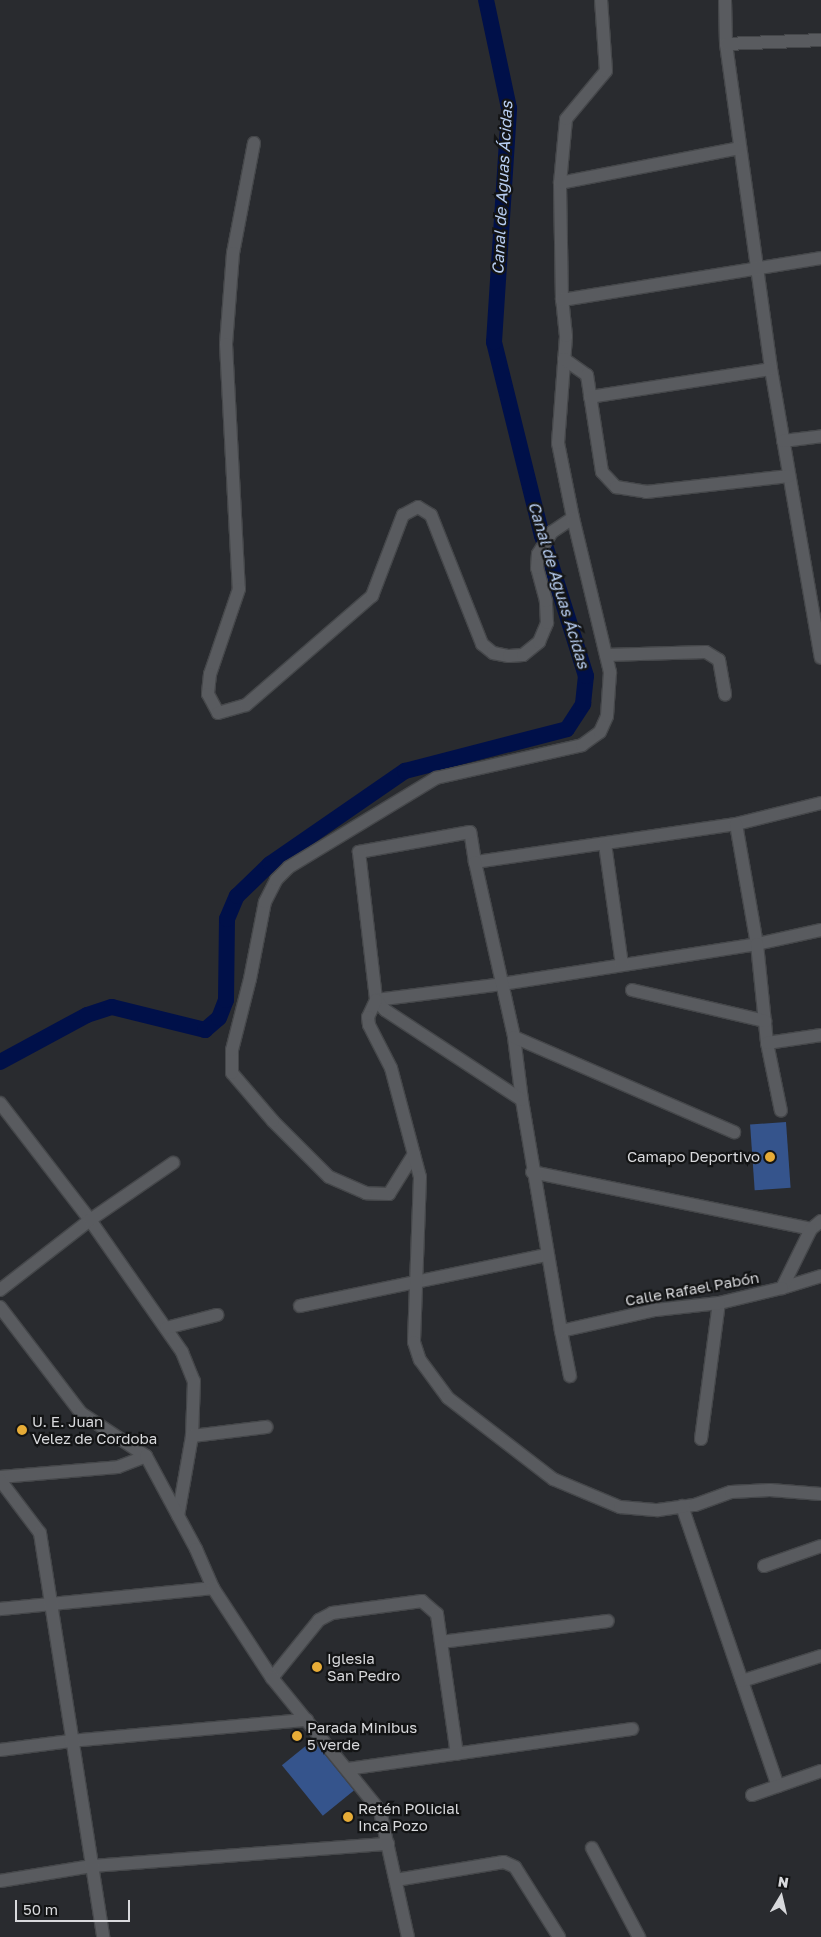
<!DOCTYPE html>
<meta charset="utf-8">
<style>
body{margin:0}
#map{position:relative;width:821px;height:1937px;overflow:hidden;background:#292b2f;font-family:"Golos Text",sans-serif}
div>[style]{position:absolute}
.green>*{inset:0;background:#35548c;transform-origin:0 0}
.canal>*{height:16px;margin:-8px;padding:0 8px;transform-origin:8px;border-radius:8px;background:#001049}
.roads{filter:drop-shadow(1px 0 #45474a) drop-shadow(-1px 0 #45474a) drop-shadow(0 1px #45474a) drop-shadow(0 -1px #45474a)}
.minor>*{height:12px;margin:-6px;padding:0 6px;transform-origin:6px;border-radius:6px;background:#595b5f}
.tertiary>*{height:12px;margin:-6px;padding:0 6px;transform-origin:6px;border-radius:6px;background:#595b5f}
.dots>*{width:14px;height:14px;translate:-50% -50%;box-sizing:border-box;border:2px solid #131415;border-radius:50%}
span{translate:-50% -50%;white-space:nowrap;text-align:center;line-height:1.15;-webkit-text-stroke:4.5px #131415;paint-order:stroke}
.poi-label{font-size:15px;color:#d8d9dc}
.right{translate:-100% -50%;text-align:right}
.left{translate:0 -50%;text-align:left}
.street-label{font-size:15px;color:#d8d9dc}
.water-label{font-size:16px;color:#b8cef2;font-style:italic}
.north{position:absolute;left:756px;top:1872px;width:50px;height:50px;-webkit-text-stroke:4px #131415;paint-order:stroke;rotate:9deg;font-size:14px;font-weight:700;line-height:20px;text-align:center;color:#d8d9dc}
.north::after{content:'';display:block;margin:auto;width:18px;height:22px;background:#d8d9dc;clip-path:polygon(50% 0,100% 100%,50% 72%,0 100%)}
.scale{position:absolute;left:15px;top:1900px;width:115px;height:22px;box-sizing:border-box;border:2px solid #d8d9dc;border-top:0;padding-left:6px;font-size:15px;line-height:18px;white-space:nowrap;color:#d8d9dc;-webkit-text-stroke:4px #131415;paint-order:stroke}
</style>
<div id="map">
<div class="green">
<i style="left:786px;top:1122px;width:66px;height:36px;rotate:86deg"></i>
<i style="left:313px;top:1740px;width:65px;height:40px;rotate:51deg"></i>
</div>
<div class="canal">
<i style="left:0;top:1062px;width:99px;rotate:-28.4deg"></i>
<i style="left:87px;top:1015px;width:26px;rotate:-18deg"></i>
<i style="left:112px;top:1007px;width:96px;rotate:13.9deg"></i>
<i style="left:205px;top:1030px;width:18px;rotate:-41deg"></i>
<i style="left:219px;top:1018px;width:19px;rotate:-69deg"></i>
<i style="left:226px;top:1000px;width:81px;rotate:-89.3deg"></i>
<i style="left:227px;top:919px;width:25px;rotate:-67deg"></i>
<i style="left:237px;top:896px;width:46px;rotate:-44.1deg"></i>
<i style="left:270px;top:864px;width:164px;rotate:-34.6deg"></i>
<i style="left:405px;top:771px;width:167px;rotate:-14.5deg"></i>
<i style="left:567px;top:729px;width:30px;rotate:-57deg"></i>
<i style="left:583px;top:704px;width:28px;rotate:-84deg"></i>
<i style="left:586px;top:676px;width:147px;rotate:-107.4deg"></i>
<i style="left:542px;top:536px;width:200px;rotate:-103.9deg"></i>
<i style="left:494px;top:342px;width:234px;rotate:-86.3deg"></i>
<i style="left:509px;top:108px;width:110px;rotate:-102deg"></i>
</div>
<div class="roads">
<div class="minor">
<i style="left:725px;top:0;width:44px;rotate:88.7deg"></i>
<i style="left:726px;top:44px;width:328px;rotate:82.1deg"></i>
<i style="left:771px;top:369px;width:293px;rotate:80.2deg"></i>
<i style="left:726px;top:44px;width:95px;rotate:-2.4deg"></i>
<i style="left:254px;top:143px;width:112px;rotate:100.8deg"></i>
<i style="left:233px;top:253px;width:91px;rotate:94.4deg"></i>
<i style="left:226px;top:344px;width:245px;rotate:87deg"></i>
<i style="left:239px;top:589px;width:90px;rotate:108.8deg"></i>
<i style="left:210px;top:674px;width:20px;rotate:96deg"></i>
<i style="left:208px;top:694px;width:21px;rotate:62deg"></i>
<i style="left:218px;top:713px;width:29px;rotate:-16deg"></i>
<i style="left:246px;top:705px;width:167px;rotate:-40.9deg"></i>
<i style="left:372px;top:596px;width:87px;rotate:-69.1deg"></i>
<i style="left:403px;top:515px;width:17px;rotate:-28deg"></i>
<i style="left:418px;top:507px;width:15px;rotate:32deg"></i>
<i style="left:431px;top:515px;width:139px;rotate:68.4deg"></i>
<i style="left:482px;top:644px;width:14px;rotate:39deg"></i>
<i style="left:493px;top:653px;width:16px;rotate:11deg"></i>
<i style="left:509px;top:656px;width:14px;rotate:-4deg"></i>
<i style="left:523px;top:655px;width:21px;rotate:-39deg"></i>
<i style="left:539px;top:642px;width:21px;rotate:-67deg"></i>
<i style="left:547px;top:623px;width:22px;rotate:-93deg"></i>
<i style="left:546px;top:601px;width:34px;rotate:-105deg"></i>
<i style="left:537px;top:568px;width:14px;rotate:-86deg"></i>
<i style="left:538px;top:554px;width:26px;rotate:-58deg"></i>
<i style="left:552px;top:532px;width:25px;rotate:-34deg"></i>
<i style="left:573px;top:518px;width:76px;rotate:-101.3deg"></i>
<i style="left:558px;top:443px;width:107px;rotate:-85.7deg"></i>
<i style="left:566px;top:336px;width:36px;rotate:-96deg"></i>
<i style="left:562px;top:300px;width:117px;rotate:-91deg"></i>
<i style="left:560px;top:183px;width:64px;rotate:-84.6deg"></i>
<i style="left:566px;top:119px;width:62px;rotate:-50.2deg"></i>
<i style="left:606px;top:71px;width:71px;rotate:-94deg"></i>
<i style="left:560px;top:183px;width:183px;rotate:-11deg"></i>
<i style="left:562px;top:300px;width:262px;rotate:-9.2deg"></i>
<i style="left:564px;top:359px;width:28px;rotate:35deg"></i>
<i style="left:587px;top:375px;width:98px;rotate:81.2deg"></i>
<i style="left:602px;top:472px;width:21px;rotate:47deg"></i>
<i style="left:616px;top:487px;width:30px;rotate:9deg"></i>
<i style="left:646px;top:492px;width:144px;rotate:-6.4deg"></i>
<i style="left:590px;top:397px;width:183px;rotate:-8.8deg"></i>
<i style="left:783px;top:441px;width:38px;rotate:-7deg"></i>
<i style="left:606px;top:655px;width:100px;rotate:-1.7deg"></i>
<i style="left:706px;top:652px;width:15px;rotate:32deg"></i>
<i style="left:719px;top:660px;width:35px;rotate:80deg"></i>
<i style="left:821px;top:803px;width:88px;rotate:166.1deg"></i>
<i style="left:736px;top:824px;width:264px;rotate:171.7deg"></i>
<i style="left:475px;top:862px;width:30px;rotate:-99deg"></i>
<i style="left:470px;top:832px;width:113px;rotate:169.8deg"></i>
<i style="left:359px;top:852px;width:149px;rotate:83.4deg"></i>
<i style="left:376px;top:1000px;width:127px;rotate:-7.2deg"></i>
<i style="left:502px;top:984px;width:258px;rotate:-8.9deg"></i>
<i style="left:757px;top:944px;width:66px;rotate:-12.3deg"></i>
<i style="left:736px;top:824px;width:122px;rotate:80.1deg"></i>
<i style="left:757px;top:944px;width:100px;rotate:84.2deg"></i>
<i style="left:767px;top:1043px;width:69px;rotate:78.4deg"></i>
<i style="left:605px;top:844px;width:122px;rotate:82deg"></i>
<i style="left:475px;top:862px;width:179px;rotate:77.4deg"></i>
<i style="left:514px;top:1037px;width:64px;rotate:82.8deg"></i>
<i style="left:632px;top:990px;width:137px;rotate:13.1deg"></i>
<i style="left:514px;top:1037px;width:240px;rotate:23.4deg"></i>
<i style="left:767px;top:1043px;width:55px;rotate:-8.4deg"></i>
<i style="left:0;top:1103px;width:148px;rotate:52.4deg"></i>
<i style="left:90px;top:1220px;width:161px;rotate:55.1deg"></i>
<i style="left:182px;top:1352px;width:31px;rotate:68deg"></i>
<i style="left:194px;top:1381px;width:55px;rotate:92.1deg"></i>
<i style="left:192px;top:1436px;width:81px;rotate:99.9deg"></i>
<i style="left:414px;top:1154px;width:47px;rotate:122deg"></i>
<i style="left:389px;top:1194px;width:23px;rotate:-178deg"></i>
<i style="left:366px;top:1193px;width:40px;rotate:-156.6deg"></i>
<i style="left:329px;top:1177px;width:79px;rotate:-135deg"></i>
<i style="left:273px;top:1121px;width:63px;rotate:-130.5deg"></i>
<i style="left:232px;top:1073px;width:23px;rotate:-90deg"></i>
<i style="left:232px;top:1050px;width:73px;rotate:-75.8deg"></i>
<i style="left:250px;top:979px;width:78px;rotate:-79deg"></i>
<i style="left:265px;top:902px;width:25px;rotate:-63deg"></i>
<i style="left:276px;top:880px;width:18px;rotate:-45deg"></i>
<i style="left:289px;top:867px;width:172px;rotate:-31.2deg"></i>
<i style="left:436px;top:778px;width:150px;rotate:-12.7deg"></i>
<i style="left:582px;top:745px;width:22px;rotate:-36deg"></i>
<i style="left:600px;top:732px;width:17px;rotate:-66deg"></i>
<i style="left:607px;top:716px;width:44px;rotate:-86.1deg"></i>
<i style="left:610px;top:672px;width:158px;rotate:-103.5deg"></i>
<i style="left:532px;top:1172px;width:285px;rotate:11.5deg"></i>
<i style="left:782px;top:1288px;width:41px;rotate:-17.1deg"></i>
<i style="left:0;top:1290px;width:114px;rotate:-37.9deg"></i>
<i style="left:90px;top:1220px;width:101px;rotate:-34.5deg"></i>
<i style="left:300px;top:1306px;width:252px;rotate:-11.7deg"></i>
<i style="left:166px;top:1328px;width:53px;rotate:-14.3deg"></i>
<i style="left:561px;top:1331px;width:46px;rotate:78.7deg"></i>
<i style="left:192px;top:1436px;width:75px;rotate:-6.9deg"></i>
<i style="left:701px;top:1439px;width:137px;rotate:-82.5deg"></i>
<i style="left:0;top:1477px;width:118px;rotate:-4.8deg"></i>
<i style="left:118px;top:1467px;width:30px;rotate:-21deg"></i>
<i style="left:682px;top:1506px;width:296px;rotate:71.1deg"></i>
<i style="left:764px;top:1566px;width:60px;rotate:-19.3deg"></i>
<i style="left:0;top:1609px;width:214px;rotate:-5.6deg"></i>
<i style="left:441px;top:1642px;width:168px;rotate:-7.2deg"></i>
<i style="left:272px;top:1678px;width:75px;rotate:-51deg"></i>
<i style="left:319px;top:1620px;width:15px;rotate:-28deg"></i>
<i style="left:332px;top:1613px;width:91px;rotate:-7.6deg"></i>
<i style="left:422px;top:1601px;width:20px;rotate:41deg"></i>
<i style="left:437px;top:1614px;width:141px;rotate:81.9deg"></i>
<i style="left:742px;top:1681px;width:83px;rotate:-17.6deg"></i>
<i style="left:0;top:1750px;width:71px;rotate:-7.3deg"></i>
<i style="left:70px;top:1741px;width:238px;rotate:-5.1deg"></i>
<i style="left:347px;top:1769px;width:288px;rotate:-8deg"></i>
<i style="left:752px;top:1795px;width:73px;rotate:-19.2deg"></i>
<i style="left:592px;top:1848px;width:101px;rotate:62.2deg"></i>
<i style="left:396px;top:1880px;width:109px;rotate:-9.5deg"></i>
<i style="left:504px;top:1862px;width:12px;rotate:24deg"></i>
<i style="left:515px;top:1867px;width:83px;rotate:57.8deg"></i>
<i style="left:0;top:1881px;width:93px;rotate:-9.3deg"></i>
<i style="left:92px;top:1866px;width:297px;rotate:-4.3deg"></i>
</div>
<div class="tertiary">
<i style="left:821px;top:1221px;width:13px;rotate:141deg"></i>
<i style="left:811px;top:1229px;width:66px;rotate:116.2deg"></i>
<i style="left:782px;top:1288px;width:65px;rotate:166.6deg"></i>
<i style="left:719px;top:1303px;width:64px;rotate:173.8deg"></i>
<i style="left:655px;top:1310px;width:96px;rotate:167.4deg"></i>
<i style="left:561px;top:1331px;width:234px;rotate:-99.6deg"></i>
<i style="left:522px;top:1100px;width:164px;rotate:-146.7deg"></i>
<i style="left:385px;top:1010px;width:13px;rotate:-132deg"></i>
<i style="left:376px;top:1000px;width:19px;rotate:115deg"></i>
<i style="left:368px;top:1017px;width:8px;rotate:83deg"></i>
<i style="left:369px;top:1025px;width:48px;rotate:62.9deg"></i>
<i style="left:391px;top:1068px;width:113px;rotate:75.1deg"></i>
<i style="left:420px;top:1177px;width:165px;rotate:92.1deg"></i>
<i style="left:414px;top:1342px;width:19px;rotate:72deg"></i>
<i style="left:420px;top:1360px;width:47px;rotate:53.6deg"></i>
<i style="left:448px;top:1398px;width:133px;rotate:37.6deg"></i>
<i style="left:553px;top:1479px;width:73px;rotate:22.7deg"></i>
<i style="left:620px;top:1507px;width:38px;rotate:5deg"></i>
<i style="left:658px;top:1510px;width:37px;rotate:-8deg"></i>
<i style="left:695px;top:1505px;width:38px;rotate:-20deg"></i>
<i style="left:731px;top:1492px;width:39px;rotate:-3deg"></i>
<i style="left:770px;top:1490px;width:51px;rotate:4.5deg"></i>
<i style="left:0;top:1307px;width:133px;rotate:52.6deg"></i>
<i style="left:81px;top:1413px;width:78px;rotate:33.5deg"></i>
<i style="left:146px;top:1456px;width:106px;rotate:61.7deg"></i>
<i style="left:196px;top:1549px;width:43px;rotate:66.4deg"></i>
<i style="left:213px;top:1588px;width:108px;rotate:56.8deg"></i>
<i style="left:272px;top:1678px;width:171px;rotate:50.9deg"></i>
<i style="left:380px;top:1811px;width:129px;rotate:77.5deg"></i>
<i style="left:0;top:1480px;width:66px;rotate:53deg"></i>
<i style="left:40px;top:1533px;width:409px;rotate:81.1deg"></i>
</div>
</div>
<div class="dots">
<i style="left:770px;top:1157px;background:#e7ac37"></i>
<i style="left:22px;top:1430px;background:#e7ac37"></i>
<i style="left:317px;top:1667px;background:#e7ac37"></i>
<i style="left:297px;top:1736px;background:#e7ac37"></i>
<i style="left:348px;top:1817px;background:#e7ac37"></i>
</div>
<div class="poi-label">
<span class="right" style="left:760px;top:1157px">Camapo Deportivo</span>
<span class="left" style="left:32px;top:1430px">U. E. Juan<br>Velez de Cordoba</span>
<span class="left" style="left:327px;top:1667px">Iglesia<br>San Pedro</span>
<span class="left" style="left:307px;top:1736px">Parada Minibus<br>5 verde</span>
<span class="left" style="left:358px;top:1817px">Retén POlicial<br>Inca Pozo</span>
</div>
<div class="street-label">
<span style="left:692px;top:1289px;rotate:-10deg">Calle Rafael Pabón</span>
</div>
<div class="water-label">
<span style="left:502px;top:188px;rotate:-87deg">Canal de Aguas Ácidas</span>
<span style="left:559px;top:585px;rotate:73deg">Canal de Aguas Ácidas</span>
</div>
<div class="north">N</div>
<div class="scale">50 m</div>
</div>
